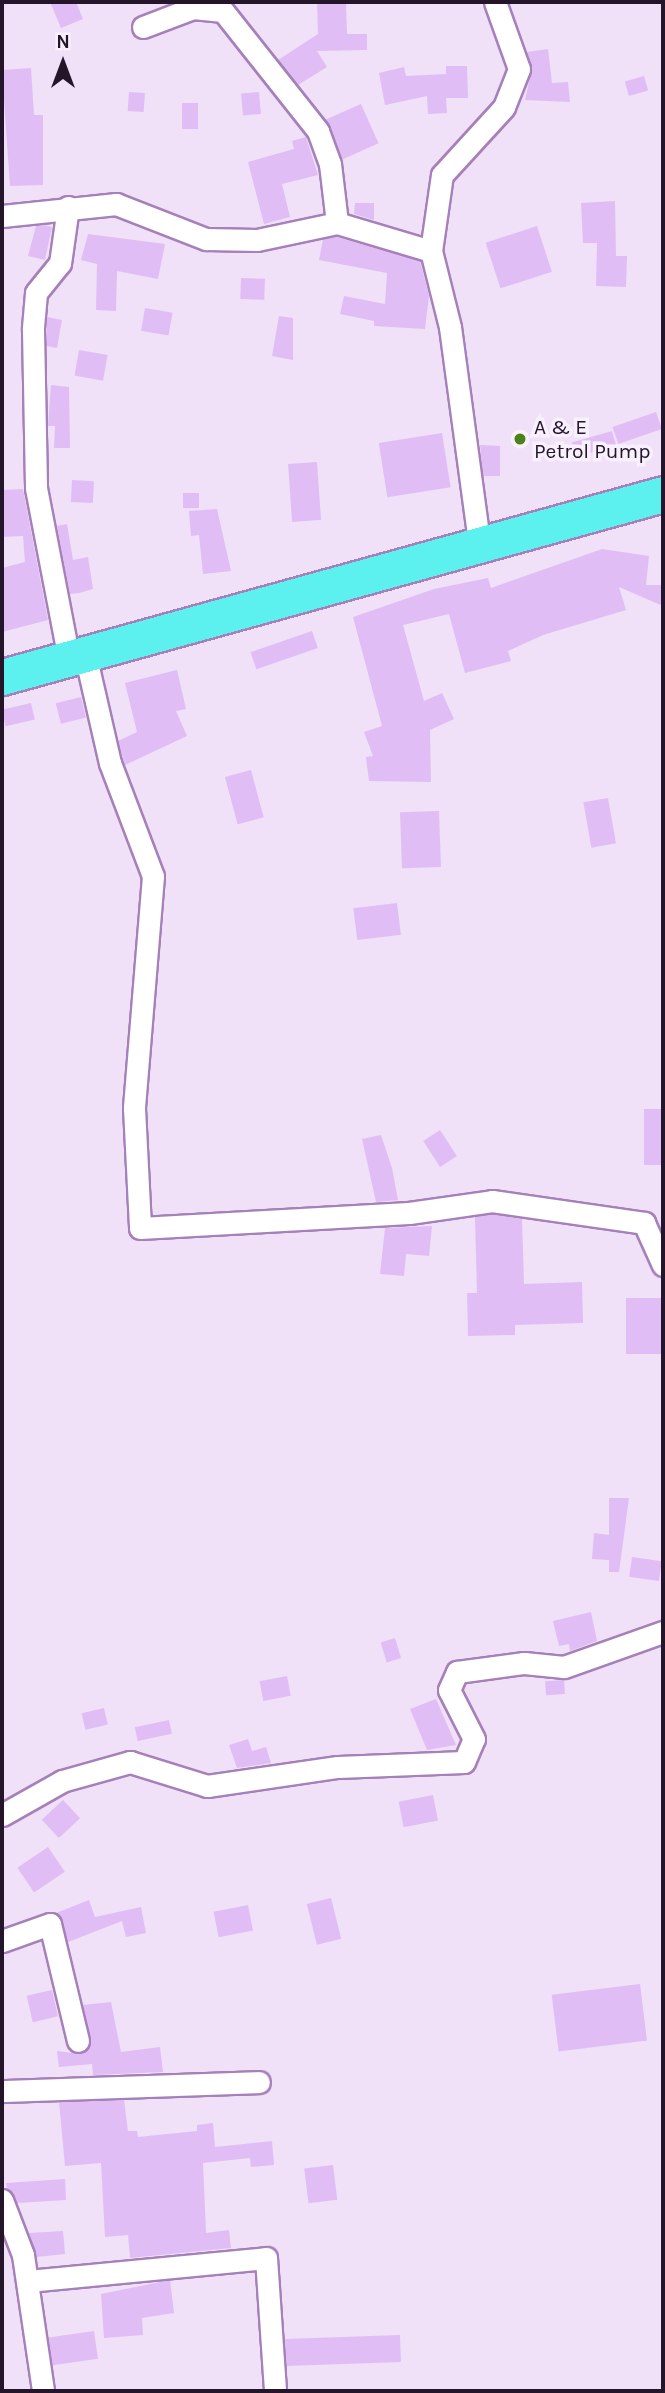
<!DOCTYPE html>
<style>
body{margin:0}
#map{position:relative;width:665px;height:2393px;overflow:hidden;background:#f0e0f8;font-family:Karla,sans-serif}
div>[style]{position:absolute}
.building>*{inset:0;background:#e1bdf5;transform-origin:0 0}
.roads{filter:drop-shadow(2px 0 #a681b9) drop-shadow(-2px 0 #a681b9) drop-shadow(0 2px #a681b9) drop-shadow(0 -2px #a681b9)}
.minor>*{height:21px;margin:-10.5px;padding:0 10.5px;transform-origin:10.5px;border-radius:10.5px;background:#fff}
.trunk>*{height:35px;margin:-17.5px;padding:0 17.5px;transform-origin:17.5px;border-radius:17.5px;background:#5cf0ee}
.dots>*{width:19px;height:19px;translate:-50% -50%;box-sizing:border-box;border:4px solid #f8f0fd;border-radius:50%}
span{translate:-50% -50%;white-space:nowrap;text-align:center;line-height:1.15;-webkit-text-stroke:7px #f8f0fd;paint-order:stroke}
.poi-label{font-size:21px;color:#24152b}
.left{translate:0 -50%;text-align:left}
.frame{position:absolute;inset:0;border:4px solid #24152b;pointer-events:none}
.north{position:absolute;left:28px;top:28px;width:70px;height:70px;-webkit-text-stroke:5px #f8f0fd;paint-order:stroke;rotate:0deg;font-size:19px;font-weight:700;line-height:28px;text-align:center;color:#24152b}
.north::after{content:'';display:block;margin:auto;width:24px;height:32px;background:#24152b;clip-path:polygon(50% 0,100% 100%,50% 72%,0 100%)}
</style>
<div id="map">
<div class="building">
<i style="clip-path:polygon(50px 2px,76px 2px,83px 19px,61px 28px)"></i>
<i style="clip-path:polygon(317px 2px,346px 2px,347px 34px,367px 34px,367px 50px,317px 51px,327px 67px,298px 85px,278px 60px,318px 34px)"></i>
<i style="clip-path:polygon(548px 49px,552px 83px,568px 82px,570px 102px,525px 100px,531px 73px,527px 52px)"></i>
<i style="clip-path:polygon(446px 66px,467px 66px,468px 98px,446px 98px,447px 113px,428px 114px,427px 96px,385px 105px,379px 73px,404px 67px,406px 76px,446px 74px)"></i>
<i style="clip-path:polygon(31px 68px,34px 115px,43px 115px,43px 185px,10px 186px,2px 70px)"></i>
<i style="left:644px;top:76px;width:15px;height:20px;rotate:74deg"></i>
<i style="left:129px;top:92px;width:16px;height:19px;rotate:4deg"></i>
<i style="left:259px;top:92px;width:22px;height:18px;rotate:85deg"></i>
<i style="left:198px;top:103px;width:26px;height:16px;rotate:90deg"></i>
<i style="left:361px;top:104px;width:43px;height:39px;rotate:66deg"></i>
<i style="clip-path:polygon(306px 137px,318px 175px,282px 184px,290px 217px,264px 224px,248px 162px,294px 149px,292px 141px)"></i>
<i style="clip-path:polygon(615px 201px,616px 256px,627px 256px,626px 287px,596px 286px,597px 243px,583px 243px,581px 203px)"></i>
<i style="clip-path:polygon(355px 203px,374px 203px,374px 220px,354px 214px)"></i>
<i style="clip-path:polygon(43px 225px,52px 227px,45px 260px,28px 256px,36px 226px)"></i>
<i style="left:537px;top:226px;width:48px;height:54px;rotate:72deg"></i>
<i style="clip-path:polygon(88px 234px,165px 244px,158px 279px,117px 271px,116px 311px,96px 310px,97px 264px,81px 260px)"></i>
<i style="clip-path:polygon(336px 237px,420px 261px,429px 296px,425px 329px,374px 326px,374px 321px,340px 314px,344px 296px,385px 304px,387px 273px,319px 260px,323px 239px)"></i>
<i style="left:241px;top:278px;width:24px;height:21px;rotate:2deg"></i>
<i style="left:145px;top:308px;width:28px;height:23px;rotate:10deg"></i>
<i style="clip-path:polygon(279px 316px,293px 318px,293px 360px,272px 356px)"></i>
<i style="clip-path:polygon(47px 317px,62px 320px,57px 348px,46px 346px)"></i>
<i style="left:79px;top:350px;width:29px;height:26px;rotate:10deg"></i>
<i style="clip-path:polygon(51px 385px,69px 387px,70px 448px,54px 448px,55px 426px,48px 426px)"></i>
<i style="left:656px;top:412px;width:18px;height:46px;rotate:71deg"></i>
<i style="left:612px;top:431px;width:15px;height:42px;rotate:74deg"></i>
<i style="left:442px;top:433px;width:55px;height:64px;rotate:81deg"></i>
<i style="clip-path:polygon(480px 445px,500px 446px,500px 476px,483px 476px)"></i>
<i style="left:317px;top:462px;width:58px;height:29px;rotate:86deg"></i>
<i style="left:72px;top:480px;width:22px;height:22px;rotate:3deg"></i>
<i style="clip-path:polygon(23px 489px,48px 620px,2px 632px,2px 568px,25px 562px,23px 536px,2px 537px,2px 490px)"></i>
<i style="left:183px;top:493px;width:16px;height:15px"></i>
<i style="clip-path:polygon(217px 509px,231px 571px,203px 574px,199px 535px,191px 536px,189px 511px)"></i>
<i style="clip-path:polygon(67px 524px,73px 560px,88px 557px,93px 589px,79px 593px,70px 594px,57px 526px)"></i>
<i style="clip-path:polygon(602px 549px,649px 556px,646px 585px,663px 585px,663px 606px,619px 587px,626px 610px,543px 635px,508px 651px,511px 661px,465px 673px,449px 614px,403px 625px,424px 701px,442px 693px,454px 719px,430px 730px,431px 782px,369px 781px,366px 757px,373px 756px,364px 732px,382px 726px,353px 617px,434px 589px,488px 578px,491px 588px)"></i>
<i style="left:312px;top:631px;width:18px;height:65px;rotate:71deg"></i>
<i style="clip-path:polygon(177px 670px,186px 709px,176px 711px,187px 736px,125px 765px,118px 741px,137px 732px,125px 683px)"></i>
<i style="left:81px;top:697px;width:21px;height:26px;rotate:76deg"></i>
<i style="left:31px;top:703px;width:17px;height:30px;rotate:77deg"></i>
<i style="left:251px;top:770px;width:49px;height:27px;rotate:75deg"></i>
<i style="left:608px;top:798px;width:46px;height:25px;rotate:80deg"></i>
<i style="left:439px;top:811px;width:56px;height:39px;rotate:88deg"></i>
<i style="left:397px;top:903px;width:32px;height:44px;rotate:83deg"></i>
<i style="left:663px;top:1109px;width:56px;height:19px;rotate:90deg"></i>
<i style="left:440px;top:1130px;width:31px;height:20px;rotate:57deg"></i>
<i style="clip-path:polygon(381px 1135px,392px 1168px,398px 1200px,376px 1202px,362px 1139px)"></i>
<i style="clip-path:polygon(492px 1214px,522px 1219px,524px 1284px,582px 1282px,583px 1323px,515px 1325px,515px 1335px,468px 1336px,467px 1293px,477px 1293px,475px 1217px)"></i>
<i style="clip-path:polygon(432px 1226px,429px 1256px,406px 1254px,404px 1276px,380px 1274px,385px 1228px)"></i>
<i style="left:663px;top:1298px;width:56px;height:37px;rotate:90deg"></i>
<i style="clip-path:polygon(609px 1498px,629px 1498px,619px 1572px,609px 1572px,609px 1560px,592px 1559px,594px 1533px,609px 1535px)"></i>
<i style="left:632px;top:1557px;width:30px;height:20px;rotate:8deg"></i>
<i style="clip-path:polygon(591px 1612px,597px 1641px,570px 1651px,569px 1644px,559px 1646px,553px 1621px)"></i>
<i style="left:395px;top:1638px;width:21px;height:15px;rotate:73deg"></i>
<i style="left:287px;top:1676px;width:20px;height:28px;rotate:79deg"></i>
<i style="left:564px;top:1680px;width:14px;height:19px;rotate:86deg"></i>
<i style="clip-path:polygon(436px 1699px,456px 1745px,427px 1750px,410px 1709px)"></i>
<i style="left:104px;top:1708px;width:17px;height:23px;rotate:77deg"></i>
<i style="left:169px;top:1720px;width:14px;height:35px;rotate:78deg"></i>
<i style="clip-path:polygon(248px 1739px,252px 1751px,266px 1747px,271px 1763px,237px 1768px,229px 1745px)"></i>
<i style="left:433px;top:1795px;width:26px;height:35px;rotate:79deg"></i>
<i style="left:63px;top:1800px;width:25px;height:29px;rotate:47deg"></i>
<i style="left:48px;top:1847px;width:30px;height:37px;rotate:56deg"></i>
<i style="left:331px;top:1898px;width:42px;height:25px;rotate:76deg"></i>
<i style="clip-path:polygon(89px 1900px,95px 1917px,141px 1907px,146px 1933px,126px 1937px,122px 1921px,68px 1942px,56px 1913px)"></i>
<i style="left:248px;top:1905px;width:26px;height:35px;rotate:79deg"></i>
<i style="left:640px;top:1984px;width:57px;height:89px;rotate:83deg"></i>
<i style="left:52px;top:1990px;width:27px;height:26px;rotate:77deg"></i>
<i style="clip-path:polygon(111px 2002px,121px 2052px,160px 2047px,163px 2072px,93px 2075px,92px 2064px,59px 2067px,57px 2051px,80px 2054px,90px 2045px,83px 2005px)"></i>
<i style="clip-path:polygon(124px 2100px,128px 2131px,137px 2131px,138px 2137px,197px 2131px,197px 2125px,213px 2123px,215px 2147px,272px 2141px,274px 2165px,251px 2167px,250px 2158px,203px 2163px,206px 2233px,229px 2230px,231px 2248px,130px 2258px,128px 2235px,105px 2237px,101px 2163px,65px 2166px,59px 2102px)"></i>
<i style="left:333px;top:2165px;width:35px;height:29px;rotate:83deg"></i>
<i style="clip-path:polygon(65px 2179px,66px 2200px,17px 2203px,7px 2188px,6px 2183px)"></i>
<i style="clip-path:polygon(63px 2231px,65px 2254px,36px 2257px,29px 2233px)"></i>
<i style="clip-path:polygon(170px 2280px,174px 2313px,142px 2318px,143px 2335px,104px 2338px,101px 2294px)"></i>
<i style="left:94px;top:2331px;width:28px;height:46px;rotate:82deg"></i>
<i style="left:400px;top:2335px;width:27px;height:115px;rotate:88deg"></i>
</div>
<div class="roads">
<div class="minor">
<i style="left:143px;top:27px;width:53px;rotate:-20.8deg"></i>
<i style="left:193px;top:8px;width:30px;rotate:6deg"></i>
<i style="left:223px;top:11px;width:153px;rotate:51.6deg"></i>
<i style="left:318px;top:131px;width:35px;rotate:70deg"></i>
<i style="left:330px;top:164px;width:59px;rotate:83.2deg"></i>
<i style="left:337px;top:223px;width:98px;rotate:16.6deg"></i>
<i style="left:68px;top:207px;width:57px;rotate:98.1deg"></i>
<i style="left:60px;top:263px;width:38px;rotate:129deg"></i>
<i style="left:36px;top:293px;width:37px;rotate:95deg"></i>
<i style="left:33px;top:330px;width:158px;rotate:88.9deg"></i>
<i style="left:36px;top:488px;width:174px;rotate:79.1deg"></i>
<i style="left:2px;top:216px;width:115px;rotate:-6deg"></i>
<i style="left:116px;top:204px;width:97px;rotate:21.3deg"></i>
<i style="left:206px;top:239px;width:51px;rotate:1.1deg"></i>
<i style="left:257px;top:240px;width:82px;rotate:-12deg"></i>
<i style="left:480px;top:549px;width:224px;rotate:-97.7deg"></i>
<i style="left:450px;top:327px;width:78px;rotate:-104deg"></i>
<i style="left:431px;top:251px;width:77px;rotate:-81.8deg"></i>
<i style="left:442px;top:175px;width:92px;rotate:-47.6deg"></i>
<i style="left:504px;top:107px;width:41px;rotate:-68.5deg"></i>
<i style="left:519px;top:69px;width:71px;rotate:-109.7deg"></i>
<i style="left:85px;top:654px;width:112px;rotate:77.1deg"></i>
<i style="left:110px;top:763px;width:121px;rotate:69.2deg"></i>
<i style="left:153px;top:876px;width:233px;rotate:94.7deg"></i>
<i style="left:134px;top:1108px;width:120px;rotate:87.1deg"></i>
<i style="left:140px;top:1228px;width:269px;rotate:-3.2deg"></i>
<i style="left:409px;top:1213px;width:84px;rotate:-8.2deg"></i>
<i style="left:492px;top:1201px;width:154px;rotate:8.2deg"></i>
<i style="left:644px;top:1223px;width:46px;rotate:65.7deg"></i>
<i style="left:2px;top:1815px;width:69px;rotate:-29.5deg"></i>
<i style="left:62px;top:1781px;width:71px;rotate:-15.6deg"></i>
<i style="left:130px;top:1762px;width:81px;rotate:17.3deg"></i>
<i style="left:207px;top:1786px;width:132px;rotate:-8.3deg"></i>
<i style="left:338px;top:1767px;width:126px;rotate:-2.3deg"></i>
<i style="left:464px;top:1762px;width:25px;rotate:-67deg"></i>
<i style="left:474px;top:1739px;width:55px;rotate:-117deg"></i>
<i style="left:449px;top:1690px;width:20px;rotate:-66deg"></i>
<i style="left:457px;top:1672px;width:68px;rotate:-7.7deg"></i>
<i style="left:524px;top:1663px;width:40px;rotate:5.7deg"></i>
<i style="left:564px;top:1667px;width:105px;rotate:-19.5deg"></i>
<i style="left:2px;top:1941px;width:51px;rotate:-19.5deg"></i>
<i style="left:50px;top:1924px;width:120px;rotate:76.5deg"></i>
<i style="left:2px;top:2091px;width:257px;rotate:-2deg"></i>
<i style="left:2px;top:2200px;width:59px;rotate:69.1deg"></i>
<i style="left:23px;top:2255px;width:137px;rotate:81.6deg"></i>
<i style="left:28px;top:2281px;width:239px;rotate:-5.5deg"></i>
<i style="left:266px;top:2258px;width:133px;rotate:86.1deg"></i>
</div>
<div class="trunk">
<i style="left:2px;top:677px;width:686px;rotate:-15.47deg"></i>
</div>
</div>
<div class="dots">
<i style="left:520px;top:439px;background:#4b8119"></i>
</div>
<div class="poi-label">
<span class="left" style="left:534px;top:439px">A &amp; E<br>Petrol Pump</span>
</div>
<div class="frame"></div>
<div class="north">N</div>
</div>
